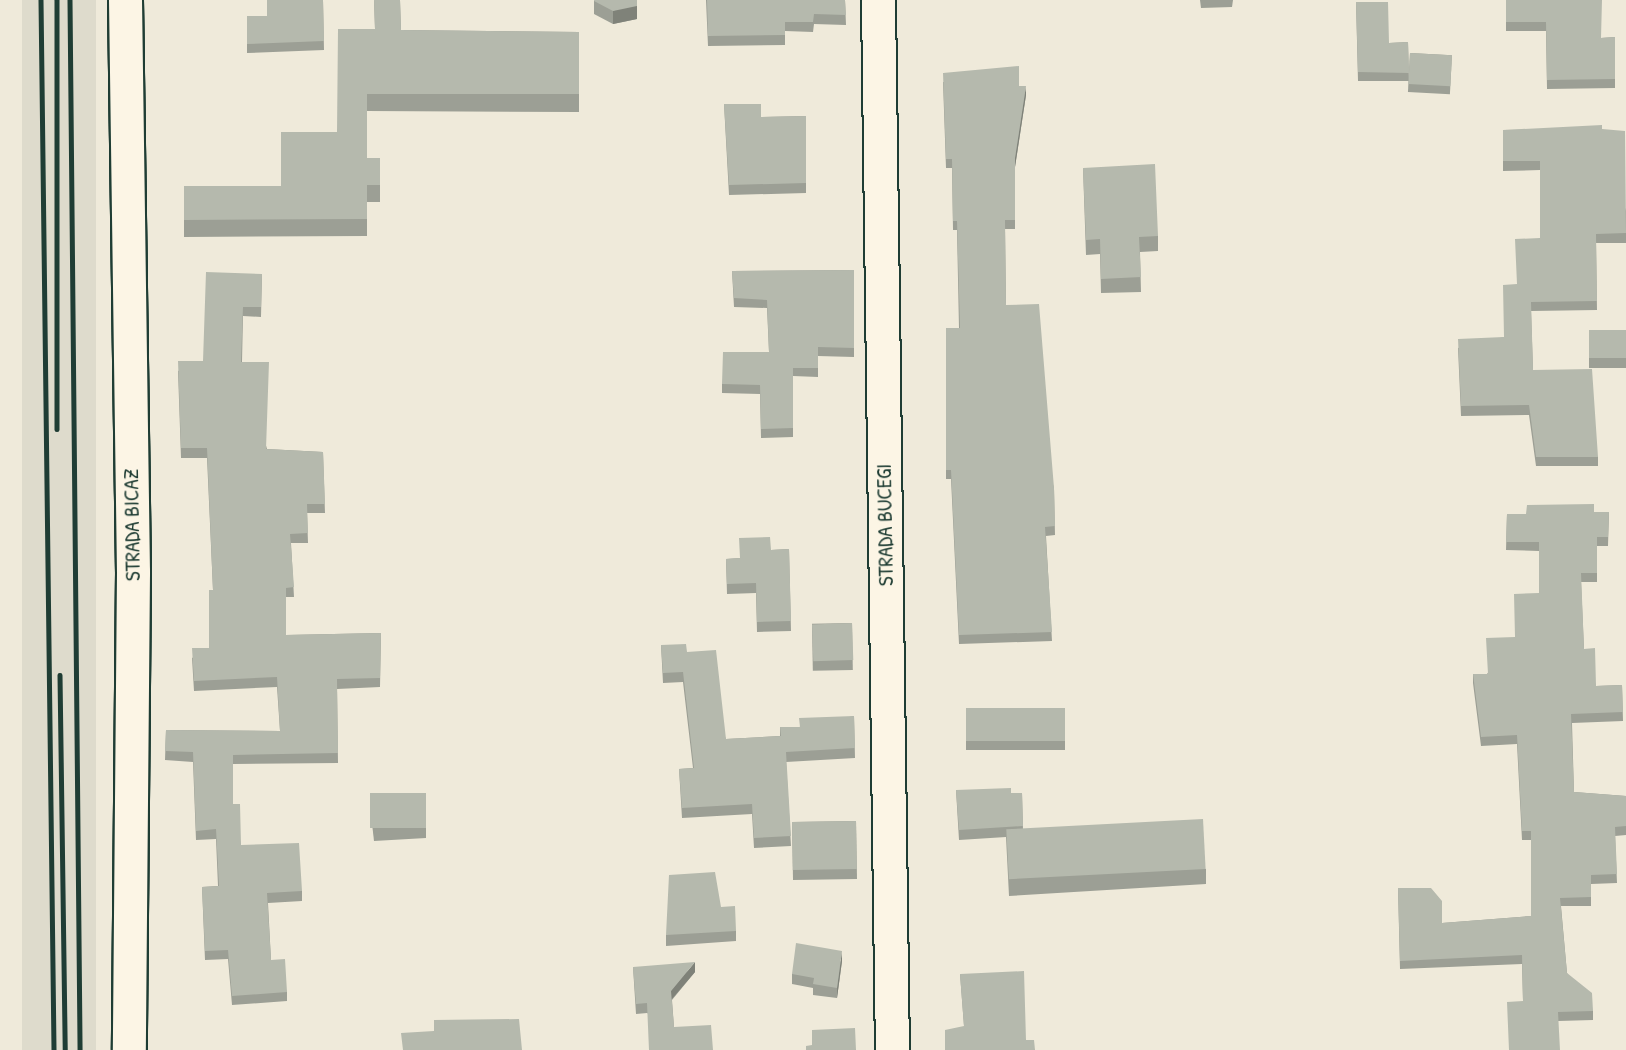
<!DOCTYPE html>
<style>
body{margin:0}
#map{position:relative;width:1626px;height:1050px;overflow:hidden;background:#efeada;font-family:"Patrick Hand",sans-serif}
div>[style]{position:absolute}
.built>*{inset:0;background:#dedbcc;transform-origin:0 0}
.roads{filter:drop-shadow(2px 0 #1f3d34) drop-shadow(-2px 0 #1f3d34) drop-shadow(0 2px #1f3d34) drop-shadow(0 -2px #1f3d34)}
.secondary>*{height:33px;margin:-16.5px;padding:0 16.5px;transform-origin:16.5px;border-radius:16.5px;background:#fcf5e5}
.rail>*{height:4.5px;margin:-2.25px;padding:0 2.25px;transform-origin:2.25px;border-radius:2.25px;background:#1f3d34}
.wall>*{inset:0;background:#9c9f95;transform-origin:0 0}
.shaded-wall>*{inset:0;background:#7f8279}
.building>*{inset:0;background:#b5b9ad;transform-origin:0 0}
span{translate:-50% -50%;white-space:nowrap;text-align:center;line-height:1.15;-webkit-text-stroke:5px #fcf5e5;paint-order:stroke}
.street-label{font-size:21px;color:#1f3d34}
</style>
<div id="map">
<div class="built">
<i style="left:22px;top:0;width:74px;height:1050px"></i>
</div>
<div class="roads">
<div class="secondary">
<i style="left:125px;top:0;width:572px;rotate:89.2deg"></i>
<i style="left:133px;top:572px;width:478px;rotate:90.5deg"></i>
<i style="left:878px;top:0;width:1050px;rotate:89.24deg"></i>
</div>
</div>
<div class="rail">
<i style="left:41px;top:0;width:1050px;rotate:89.29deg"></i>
<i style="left:57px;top:0;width:429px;rotate:90deg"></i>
<i style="left:70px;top:0;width:1050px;rotate:89.45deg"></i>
<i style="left:60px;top:675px;width:375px;rotate:89.2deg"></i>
</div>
<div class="wall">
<i style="clip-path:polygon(323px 0,324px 50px,247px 53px,247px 16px,267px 16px)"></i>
<i style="clip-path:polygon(374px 0,400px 0,401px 30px,579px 32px,579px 112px,367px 111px,367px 158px,380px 158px,380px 202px,367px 202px,367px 236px,184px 237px,184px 186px,281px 186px,337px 132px,375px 29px)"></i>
<i style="clip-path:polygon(594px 0,637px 0,637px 19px,613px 24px,594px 14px)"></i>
<i style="clip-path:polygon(706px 0,845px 0,846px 25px,814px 24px,813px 32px,785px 31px,785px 45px,708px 46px)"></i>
<i style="clip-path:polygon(1200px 0,1233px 0,1232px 7px,1201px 8px)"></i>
<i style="clip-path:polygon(1506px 0,1601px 38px,1615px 37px,1615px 88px,1547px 89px,1546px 31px,1506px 31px)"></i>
<i style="clip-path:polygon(1356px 2px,1389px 43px,1408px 42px,1409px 81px,1358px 81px)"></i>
<i style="left:1410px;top:53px;width:42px;height:39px;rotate:3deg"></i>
<i style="clip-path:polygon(943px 82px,1019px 86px,1026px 95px,1015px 167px,1015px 229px,1005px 229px,1006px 305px,1054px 488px,1055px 535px,1046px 536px,1052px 641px,959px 644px,951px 479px,946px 479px,946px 328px,959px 328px,957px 230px,953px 230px,952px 168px,946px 168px)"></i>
<i style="clip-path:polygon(724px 104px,761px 117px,806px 116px,806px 193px,729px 195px)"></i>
<i style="clip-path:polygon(1602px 129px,1626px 211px,1626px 243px,1596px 243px,1597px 310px,1531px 311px,1533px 370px,1598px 457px,1598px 466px,1536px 466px,1529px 415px,1461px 416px,1458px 348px,1504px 337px,1540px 238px,1540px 170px,1503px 171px,1503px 130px)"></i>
<i style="clip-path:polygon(1083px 168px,1158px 236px,1158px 251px,1140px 252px,1141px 292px,1101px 293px,1100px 254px,1086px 255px)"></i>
<i style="clip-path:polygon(854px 270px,854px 357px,818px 356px,818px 377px,793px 376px,793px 437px,761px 438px,760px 394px,722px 393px,722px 384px,769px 352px,767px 308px,734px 307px,732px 271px)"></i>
<i style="clip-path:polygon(262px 274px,261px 317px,243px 316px,242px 362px,267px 449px,323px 452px,325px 513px,307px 513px,308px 543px,291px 543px,294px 597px,286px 597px,286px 635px,381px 633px,380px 687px,337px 689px,338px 763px,233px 764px,233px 804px,241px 845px,302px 891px,302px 901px,268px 903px,271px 960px,287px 992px,287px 1001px,232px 1005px,228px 959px,205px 960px,202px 887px,218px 886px,216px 839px,196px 840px,193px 762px,165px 760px,166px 730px,280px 731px,277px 687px,194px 691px,192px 658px,209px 648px,213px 590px,207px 458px,181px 458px,178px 371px,203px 361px)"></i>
<i style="left:1589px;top:330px;width:37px;height:38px"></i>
<i style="clip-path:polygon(1594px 512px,1609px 512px,1608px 546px,1597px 546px,1597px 582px,1581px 582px,1584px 649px,1596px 686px,1622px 685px,1623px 721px,1572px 723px,1574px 792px,1626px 796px,1626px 835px,1615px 836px,1617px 883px,1591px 884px,1591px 906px,1561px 906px,1567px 973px,1593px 1011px,1593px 1020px,1558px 1021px,1523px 1001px,1522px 964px,1400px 969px,1398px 888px,1442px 923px,1531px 916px,1531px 840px,1522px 840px,1517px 744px,1481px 746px,1473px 683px,1473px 674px,1487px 674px,1515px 637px,1539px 593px,1539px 551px,1506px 550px,1507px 514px,1526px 514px)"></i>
<i style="clip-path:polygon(789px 549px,791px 631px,757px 632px,756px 593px,727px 594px,726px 559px,740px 558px,771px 550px)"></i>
<i style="left:852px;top:623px;width:47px;height:40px;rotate:89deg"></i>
<i style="clip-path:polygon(661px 645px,687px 652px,726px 739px,780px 736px,780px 727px,799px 727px,854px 716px,855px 758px,786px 762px,791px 846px,754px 848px,752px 814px,682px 818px,679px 769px,693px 768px,683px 682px,663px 683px)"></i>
<i style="left:1065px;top:708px;width:42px;height:99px;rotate:90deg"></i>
<i style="clip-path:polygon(956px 790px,1011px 793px,1022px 793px,1023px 830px,1206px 869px,1206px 884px,1009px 896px,1006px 837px,959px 840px)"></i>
<i style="clip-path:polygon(426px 793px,426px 838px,374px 841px,370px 806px,370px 796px)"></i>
<i style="left:856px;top:821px;width:58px;height:64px;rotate:89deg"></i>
<i style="clip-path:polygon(721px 907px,736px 931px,736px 941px,666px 946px,666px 935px)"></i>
<i style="clip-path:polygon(842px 961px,837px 998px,813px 995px,813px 988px,792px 984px,792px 974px)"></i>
<i style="clip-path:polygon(633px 967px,695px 972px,672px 1000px,674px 1027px,713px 1050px,647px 1013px,636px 1014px)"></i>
<i style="clip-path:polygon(960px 974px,1026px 1040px,1035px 1050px,964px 1026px)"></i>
</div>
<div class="shaded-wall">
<i style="clip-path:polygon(637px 0,637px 19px,613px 24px,613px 11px)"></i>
<i style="clip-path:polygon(1026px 86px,1026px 95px,1015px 167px,1015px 158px)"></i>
<i style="clip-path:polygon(842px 951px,842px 961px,837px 998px,837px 988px)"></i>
<i style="clip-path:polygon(695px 962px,695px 972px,671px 1000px,671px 991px)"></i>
</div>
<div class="building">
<i style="clip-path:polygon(267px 0,323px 0,324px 41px,247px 44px,247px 16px,267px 16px)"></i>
<i style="clip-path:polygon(374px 0,400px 0,401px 30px,579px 32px,579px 94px,367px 94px,367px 158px,380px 158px,380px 185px,367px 185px,367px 219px,184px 220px,184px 186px,281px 186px,281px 132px,337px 132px,338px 29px,375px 29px)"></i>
<i style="clip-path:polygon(594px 0,637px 0,637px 6px,613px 11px,594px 1px)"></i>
<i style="clip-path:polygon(707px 0,845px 0,846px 15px,814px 14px,813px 22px,785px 22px,785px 35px,708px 36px)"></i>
<i style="clip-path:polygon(1506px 0,1602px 0,1601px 38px,1615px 37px,1615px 79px,1547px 80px,1546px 22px,1506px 22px)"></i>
<i style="clip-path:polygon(1356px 2px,1388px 2px,1389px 43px,1408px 42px,1409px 73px,1358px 72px)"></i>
<i style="left:1410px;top:53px;width:42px;height:31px;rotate:3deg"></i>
<i style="clip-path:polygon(1019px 66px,1019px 86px,1026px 86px,1015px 158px,1015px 220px,1005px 220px,1006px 305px,1039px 304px,1054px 488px,1055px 526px,1045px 527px,1052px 632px,959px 635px,951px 470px,946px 470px,946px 328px,960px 328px,957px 221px,953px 221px,952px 159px,946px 159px,943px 73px)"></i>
<i style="clip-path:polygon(724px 104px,761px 104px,761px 117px,806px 116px,806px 183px,729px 185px)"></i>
<i style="clip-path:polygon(1602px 125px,1602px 129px,1625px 131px,1626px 233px,1596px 234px,1597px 301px,1531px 302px,1533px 370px,1592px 369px,1598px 457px,1536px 457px,1529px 405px,1461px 406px,1458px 339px,1504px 337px,1503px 285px,1517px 284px,1515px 239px,1540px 238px,1540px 161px,1503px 161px,1503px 130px)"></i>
<i style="clip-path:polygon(1155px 164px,1158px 236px,1139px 237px,1141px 277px,1101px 279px,1100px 239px,1086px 240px,1083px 168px)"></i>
<i style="clip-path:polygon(854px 270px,854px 348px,818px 347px,818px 368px,793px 368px,793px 428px,761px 429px,760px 385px,722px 384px,723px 352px,769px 352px,767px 300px,734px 298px,732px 271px)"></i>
<i style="clip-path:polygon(206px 272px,262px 274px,261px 307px,243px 307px,241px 362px,269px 362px,266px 449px,323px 452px,325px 504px,307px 504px,308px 533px,290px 534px,294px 587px,286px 588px,286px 635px,381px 633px,380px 678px,337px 679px,338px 753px,233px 755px,233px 804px,240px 804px,241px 845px,299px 843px,302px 891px,267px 893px,271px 960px,285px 959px,287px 992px,232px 996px,228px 950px,205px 951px,202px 887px,219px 886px,216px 829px,196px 831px,193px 752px,165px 751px,166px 730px,280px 731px,277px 677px,194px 681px,192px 648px,209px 648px,209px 590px,213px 590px,207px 448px,181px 448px,178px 361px,203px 361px)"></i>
<i style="left:1589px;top:330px;width:37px;height:28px"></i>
<i style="clip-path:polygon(1594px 504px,1594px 512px,1609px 512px,1608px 537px,1597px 537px,1597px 573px,1581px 573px,1584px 649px,1595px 648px,1596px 686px,1622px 685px,1623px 712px,1571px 714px,1574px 792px,1626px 796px,1626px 826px,1615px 827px,1617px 874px,1591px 875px,1591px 897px,1560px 898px,1567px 973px,1592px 993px,1593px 1011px,1558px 1012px,1560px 1050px,1509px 1050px,1507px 1002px,1523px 1001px,1522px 955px,1400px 961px,1398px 888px,1431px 888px,1442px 901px,1442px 923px,1531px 916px,1531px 831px,1522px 831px,1517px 735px,1481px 737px,1473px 674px,1488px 674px,1486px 638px,1515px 637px,1514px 594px,1539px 593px,1539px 542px,1506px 542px,1507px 514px,1526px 514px,1527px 505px)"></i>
<i style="clip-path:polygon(770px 537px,771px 550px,789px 549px,791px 621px,757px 622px,756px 583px,727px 584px,726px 559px,740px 558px,739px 538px)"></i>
<i style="left:852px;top:623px;width:37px;height:40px;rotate:88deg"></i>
<i style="clip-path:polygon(686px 644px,687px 652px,716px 650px,726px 739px,781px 736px,780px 727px,800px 727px,799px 718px,854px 716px,855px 748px,786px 752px,791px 836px,754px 838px,752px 804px,682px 808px,679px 769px,694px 768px,683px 672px,663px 673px,661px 645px)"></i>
<i style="left:1065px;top:708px;width:33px;height:99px;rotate:90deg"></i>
<i style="clip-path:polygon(1011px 788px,1011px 793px,1022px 793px,1023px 826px,959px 830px,956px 790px)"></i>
<i style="left:426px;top:793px;width:35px;height:56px;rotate:90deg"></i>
<i style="left:1203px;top:819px;width:50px;height:197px;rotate:87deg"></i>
<i style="left:856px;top:821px;width:48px;height:64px;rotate:89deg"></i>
<i style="clip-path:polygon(715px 872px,721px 907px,735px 906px,736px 931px,666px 935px,669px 875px)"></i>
<i style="clip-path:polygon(796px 943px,842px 951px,837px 988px,813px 984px,814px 978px,792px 974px)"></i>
<i style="clip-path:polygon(695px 962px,671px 991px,674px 1027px,711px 1025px,713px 1050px,649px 1050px,647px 1003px,636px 1004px,633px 967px)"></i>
<i style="clip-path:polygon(1024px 971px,1026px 1040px,1034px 1040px,1035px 1050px,945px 1050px,945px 1030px,964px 1026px,960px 974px)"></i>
<i style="clip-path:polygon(519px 1019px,522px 1050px,403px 1050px,401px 1033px,434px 1031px,434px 1020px)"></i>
<i style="clip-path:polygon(855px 1028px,856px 1050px,806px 1050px,806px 1046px,812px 1045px,812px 1030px)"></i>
</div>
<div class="street-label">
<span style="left:132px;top:525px;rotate:-91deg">STRADA BICAZ</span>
<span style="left:885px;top:525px;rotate:-91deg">STRADA BUCEGI</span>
</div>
</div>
